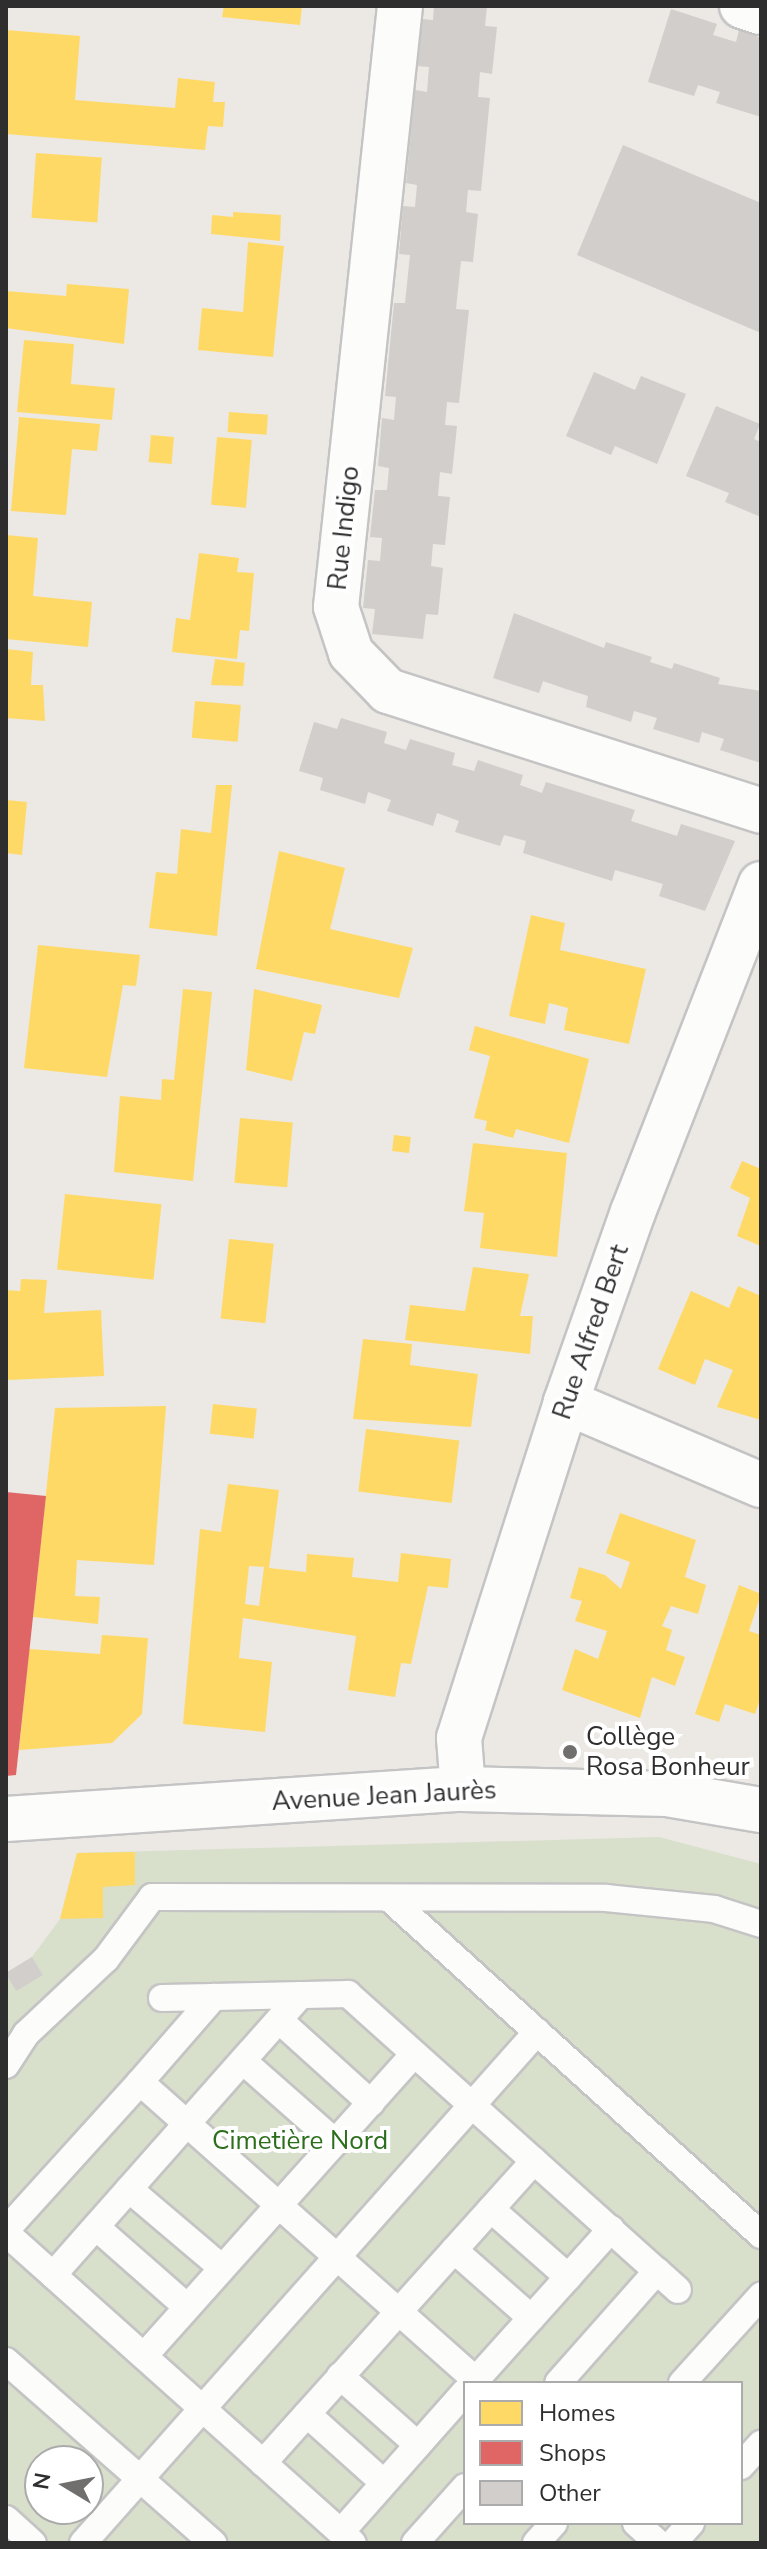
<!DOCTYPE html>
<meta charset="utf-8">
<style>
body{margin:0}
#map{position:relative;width:767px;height:2549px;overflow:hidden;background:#ece8e4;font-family:"Nunito Sans",sans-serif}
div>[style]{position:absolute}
.cemetery>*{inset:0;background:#d8e0cc}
.homes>*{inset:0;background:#ffd966;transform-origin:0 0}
.shops>*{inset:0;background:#e06666}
.building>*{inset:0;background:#d1cecb;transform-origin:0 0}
.roads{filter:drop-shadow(2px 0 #c5c4c5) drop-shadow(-2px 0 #c5c4c5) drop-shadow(0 2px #c5c4c5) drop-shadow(0 -2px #c5c4c5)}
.service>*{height:26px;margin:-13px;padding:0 13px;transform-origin:13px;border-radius:13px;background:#fcfcfb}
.minor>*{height:44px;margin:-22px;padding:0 22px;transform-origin:22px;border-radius:22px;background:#fcfcfb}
.tertiary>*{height:44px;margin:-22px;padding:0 22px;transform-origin:22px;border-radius:22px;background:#fcfcfb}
.dots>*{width:22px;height:22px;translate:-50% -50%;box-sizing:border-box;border:4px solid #fff;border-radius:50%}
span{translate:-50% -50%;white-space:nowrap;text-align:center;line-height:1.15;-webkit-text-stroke:8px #fff;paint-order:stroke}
.street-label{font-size:26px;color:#2e2e2e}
.poi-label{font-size:26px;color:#2e2e2e}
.left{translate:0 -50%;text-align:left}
.park-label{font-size:26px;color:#2c6e1b}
.frame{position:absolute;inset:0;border:8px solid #2e2e2e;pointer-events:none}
.legend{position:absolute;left:463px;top:2381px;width:280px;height:144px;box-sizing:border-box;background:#fff;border:2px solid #ababab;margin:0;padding:10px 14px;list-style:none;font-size:24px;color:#2e2e2e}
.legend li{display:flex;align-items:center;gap:16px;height:40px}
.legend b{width:40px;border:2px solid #ababab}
.north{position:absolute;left:24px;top:2445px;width:80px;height:80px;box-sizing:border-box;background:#fff;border:2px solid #ababab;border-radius:50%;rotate:280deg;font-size:22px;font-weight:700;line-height:32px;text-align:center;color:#2e2e2e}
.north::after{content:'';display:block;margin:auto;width:28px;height:36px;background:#706f6e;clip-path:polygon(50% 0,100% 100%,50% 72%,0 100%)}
</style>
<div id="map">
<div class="cemetery">
<i style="clip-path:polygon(evenodd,659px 1837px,761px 1864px,761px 2543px,6px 2543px,6px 1974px,32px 1957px,60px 1919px,77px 1853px,659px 1837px,465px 2383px,741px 2383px,741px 2523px,465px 2523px,465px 2383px,659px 1837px,40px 2461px,88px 2461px,88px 2509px,40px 2509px,40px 2461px)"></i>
</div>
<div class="homes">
<i style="clip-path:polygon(224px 6px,302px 6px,300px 25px,222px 17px)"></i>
<i style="clip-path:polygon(6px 30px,80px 36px,75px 100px,175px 108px,178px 78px,215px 82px,213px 102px,225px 102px,223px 127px,208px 126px,205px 150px,6px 134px)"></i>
<i style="left:36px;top:153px;width:66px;height:65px;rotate:4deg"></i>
<i style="clip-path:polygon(233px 212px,281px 215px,280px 241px,211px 234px,212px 215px,233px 217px)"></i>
<i style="clip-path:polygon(248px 242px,284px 246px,273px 357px,198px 350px,202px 308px,243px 312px)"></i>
<i style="clip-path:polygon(67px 284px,129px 289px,124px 344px,6px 328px,6px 291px,66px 296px)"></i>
<i style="clip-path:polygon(24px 340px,74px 344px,71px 384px,115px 388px,112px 420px,17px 412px)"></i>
<i style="left:229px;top:412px;width:39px;height:20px;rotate:4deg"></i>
<i style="clip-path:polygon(19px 417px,100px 424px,97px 451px,72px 449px,66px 515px,11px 511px)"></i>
<i style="left:151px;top:435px;width:23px;height:27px;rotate:5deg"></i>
<i style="left:217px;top:437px;width:35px;height:68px;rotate:5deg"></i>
<i style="clip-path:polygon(6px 535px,38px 538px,33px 596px,92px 602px,88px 647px,6px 639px)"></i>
<i style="clip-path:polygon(199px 553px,239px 558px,237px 572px,254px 573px,249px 631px,240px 630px,237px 659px,172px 652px,176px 618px,190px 620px)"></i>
<i style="clip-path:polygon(6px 649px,33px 652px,31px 685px,43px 685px,45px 721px,6px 718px)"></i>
<i style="clip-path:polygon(215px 659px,245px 663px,243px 686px,211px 685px)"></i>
<i style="left:195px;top:701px;width:46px;height:37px;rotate:5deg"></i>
<i style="clip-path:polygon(216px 785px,232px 785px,217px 936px,149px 928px,156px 872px,177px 874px,181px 829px,211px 833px)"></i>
<i style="clip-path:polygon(6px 800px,27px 802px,22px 855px,6px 853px)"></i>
<i style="clip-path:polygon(279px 851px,345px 868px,330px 929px,413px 948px,399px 998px,256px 969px)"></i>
<i style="clip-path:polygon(531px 915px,565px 923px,560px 950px,646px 969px,629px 1044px,564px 1030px,568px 1008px,549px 1003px,545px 1024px,509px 1016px)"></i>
<i style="clip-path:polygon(38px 945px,140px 955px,136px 986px,123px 985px,107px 1077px,24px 1068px)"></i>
<i style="clip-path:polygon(183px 989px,212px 992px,193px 1181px,114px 1172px,120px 1096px,161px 1100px,162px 1079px,174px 1080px)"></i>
<i style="clip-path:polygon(254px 989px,322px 1005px,315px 1034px,304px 1032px,292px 1081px,246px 1070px)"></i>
<i style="clip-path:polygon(475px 1026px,589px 1059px,569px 1143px,516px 1129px,513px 1138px,485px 1130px,487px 1121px,474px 1118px,490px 1056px,469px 1050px)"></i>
<i style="left:240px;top:1118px;width:53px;height:65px;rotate:5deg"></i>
<i style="left:394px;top:1135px;width:17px;height:16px;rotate:7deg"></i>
<i style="clip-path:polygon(473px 1143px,567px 1153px,557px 1257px,480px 1248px,484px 1213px,464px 1211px)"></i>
<i style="clip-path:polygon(742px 1161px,761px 1169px,761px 1246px,737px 1236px,750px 1198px,730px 1188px)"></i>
<i style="left:65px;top:1194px;width:97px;height:76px;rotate:6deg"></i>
<i style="left:229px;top:1239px;width:45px;height:80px;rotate:6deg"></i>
<i style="clip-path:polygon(473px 1267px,529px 1274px,520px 1316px,533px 1316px,530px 1354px,405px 1340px,410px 1305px,465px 1311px)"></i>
<i style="clip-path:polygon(21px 1279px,47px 1280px,44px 1313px,101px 1310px,104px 1376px,6px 1380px,6px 1290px,20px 1291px)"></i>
<i style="clip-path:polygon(738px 1286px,761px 1296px,761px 1420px,717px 1407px,733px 1370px,705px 1359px,695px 1385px,658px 1369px,691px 1291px,729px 1308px)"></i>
<i style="clip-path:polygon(363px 1339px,412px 1344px,410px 1365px,478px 1374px,471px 1427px,353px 1419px)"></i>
<i style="left:213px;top:1404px;width:44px;height:30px;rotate:6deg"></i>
<i style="clip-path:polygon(166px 1406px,154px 1565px,77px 1560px,75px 1596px,100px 1597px,98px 1624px,33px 1617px,55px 1408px)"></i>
<i style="left:366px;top:1429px;width:94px;height:63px;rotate:7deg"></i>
<i style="clip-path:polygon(evenodd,228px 1484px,279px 1490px,269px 1568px,306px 1572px,307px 1554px,354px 1558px,352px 1577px,398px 1582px,401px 1553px,451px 1559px,448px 1588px,428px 1586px,411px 1664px,401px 1663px,395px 1697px,348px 1690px,356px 1636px,243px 1618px,239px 1658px,272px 1662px,265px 1732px,183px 1724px,200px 1529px,221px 1532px,228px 1484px,249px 1566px,264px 1567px,259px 1606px,245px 1604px,249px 1566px)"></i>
<i style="clip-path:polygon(620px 1513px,696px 1540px,685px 1577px,706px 1585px,698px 1614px,671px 1606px,662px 1626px,672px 1630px,666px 1650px,685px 1657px,675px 1686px,652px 1677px,640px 1718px,562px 1690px,575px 1649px,598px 1659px,607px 1631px,575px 1621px,582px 1601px,570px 1598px,579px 1567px,605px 1575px,621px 1589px,630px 1562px,606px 1553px)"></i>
<i style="clip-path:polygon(739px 1585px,761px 1594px,749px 1631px,761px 1635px,761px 1696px,755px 1714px,725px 1704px,719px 1722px,695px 1714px)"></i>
<i style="clip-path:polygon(102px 1635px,148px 1638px,142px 1714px,112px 1743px,19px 1750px,29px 1649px,100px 1654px)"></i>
<i style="clip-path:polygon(135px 1852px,135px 1885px,103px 1887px,103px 1918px,60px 1919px,77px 1853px)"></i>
</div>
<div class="shops">
<i style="clip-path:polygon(6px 1492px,46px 1496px,16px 1775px,6px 1776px)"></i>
</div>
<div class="building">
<i style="clip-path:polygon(434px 6px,487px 6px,485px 26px,497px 27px,492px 74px,480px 72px,478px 97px,490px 98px,481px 191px,468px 190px,466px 212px,478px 214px,473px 262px,461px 261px,456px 309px,469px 310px,459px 403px,447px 402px,445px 425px,457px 426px,452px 474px,440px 472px,438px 496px,450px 497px,445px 545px,433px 544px,431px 566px,443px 568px,438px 615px,426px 614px,423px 639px,372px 634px,375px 609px,363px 608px,368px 560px,380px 561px,382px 538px,370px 537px,375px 490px,387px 490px,389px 468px,378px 466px,382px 418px,394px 420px,396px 397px,385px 396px,394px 303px,405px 303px,410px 255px,399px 254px,403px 206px,415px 207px,417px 185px,406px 183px,415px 90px,427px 92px,429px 67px,417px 66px,422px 19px,433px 20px)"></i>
<i style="clip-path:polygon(671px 9px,717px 24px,713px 35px,736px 42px,739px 30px,761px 38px,761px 117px,716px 103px,720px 92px,698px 85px,694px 96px,648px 82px)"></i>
<i style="clip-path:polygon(623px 145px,761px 203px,761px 333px,577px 255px)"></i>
<i style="clip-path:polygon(594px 372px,635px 390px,641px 376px,686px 394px,657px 464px,615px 446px,611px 455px,566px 436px)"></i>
<i style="clip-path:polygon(716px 406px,760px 424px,754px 439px,761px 442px,761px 517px,725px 502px,729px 493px,686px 476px)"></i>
<i style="clip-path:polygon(514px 613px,604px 648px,606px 642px,652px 657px,650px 662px,672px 669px,674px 663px,720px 678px,718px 684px,761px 691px,761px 763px,720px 750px,724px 739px,702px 732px,699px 743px,653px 729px,657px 718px,634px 711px,631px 722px,586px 707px,588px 696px,566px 689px,543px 681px,539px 693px,493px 678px)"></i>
<i style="clip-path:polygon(341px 718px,387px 732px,384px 743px,406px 750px,410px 739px,455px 753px,452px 765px,474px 771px,478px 760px,523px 775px,520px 785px,542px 793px,546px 782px,635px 810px,631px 821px,677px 836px,681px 824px,735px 841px,705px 911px,659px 896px,663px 884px,615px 870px,612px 881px,523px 853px,526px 841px,504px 835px,500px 846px,455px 832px,459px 821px,437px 813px,433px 826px,387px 811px,391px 800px,368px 792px,365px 804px,320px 790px,323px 778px,299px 771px,314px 722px,337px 729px)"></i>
<i style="left:32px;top:1957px;width:21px;height:31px;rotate:59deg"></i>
</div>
<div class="roads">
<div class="service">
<i style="left:389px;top:1898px;width:502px;rotate:42.17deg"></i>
<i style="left:162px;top:1998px;width:52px;rotate:-1.1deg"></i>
<i style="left:279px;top:2020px;width:124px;rotate:42.1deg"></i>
<i style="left:243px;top:2061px;width:123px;rotate:41.4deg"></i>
<i style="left:6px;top:2065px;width:37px;rotate:-57deg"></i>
<i style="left:26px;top:2034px;width:110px;rotate:-43.2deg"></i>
<i style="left:106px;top:1959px;width:77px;rotate:-53.4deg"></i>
<i style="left:152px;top:1897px;width:454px;rotate:0.1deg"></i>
<i style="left:606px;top:1898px;width:109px;rotate:5.8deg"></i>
<i style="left:714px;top:1909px;width:49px;rotate:17.7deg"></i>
<i style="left:140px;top:2082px;width:113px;rotate:-49deg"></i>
<i style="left:214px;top:1997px;width:134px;rotate:-1.3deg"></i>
<i style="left:348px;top:1994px;width:415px;rotate:41.9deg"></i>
<i style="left:657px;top:2271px;width:149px;rotate:131.5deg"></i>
<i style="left:129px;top:2189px;width:122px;rotate:40.3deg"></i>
<i style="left:491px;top:2209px;width:103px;rotate:41.4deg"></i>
<i style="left:96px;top:2227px;width:121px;rotate:41.3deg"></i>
<i style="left:6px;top:2230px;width:200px;rotate:-47.8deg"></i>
<i style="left:140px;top:2082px;width:453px;rotate:41.6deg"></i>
<i style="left:6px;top:2233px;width:465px;rotate:41.8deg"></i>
<i style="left:454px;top:2250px;width:103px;rotate:41.4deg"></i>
<i style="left:657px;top:2271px;width:28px;rotate:42deg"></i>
<i style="left:53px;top:2275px;width:374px;rotate:-48.5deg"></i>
<i style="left:144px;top:2356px;width:405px;rotate:-48.2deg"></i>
<i style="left:6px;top:2361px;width:276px;rotate:41.3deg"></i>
<i style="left:340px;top:2376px;width:104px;rotate:41.5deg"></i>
<i style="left:473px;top:2383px;width:207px;rotate:-48.1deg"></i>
<i style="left:682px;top:2383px;width:118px;rotate:-47.8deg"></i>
<i style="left:307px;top:2414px;width:103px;rotate:41.9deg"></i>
<i style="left:263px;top:2463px;width:406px;rotate:-48.1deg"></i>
<i style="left:741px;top:2466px;width:30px;rotate:-48deg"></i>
<i style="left:6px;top:2519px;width:36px;rotate:42deg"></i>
<i style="left:636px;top:2523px;width:30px;rotate:42deg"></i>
<i style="left:341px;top:2532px;width:187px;rotate:-48.5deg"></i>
<i style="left:83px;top:2543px;width:684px;rotate:-48.38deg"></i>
<i style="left:415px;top:2543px;width:75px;rotate:-48.2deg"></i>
<i style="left:536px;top:2543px;width:27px;rotate:-48deg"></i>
<i style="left:673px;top:2543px;width:27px;rotate:-48deg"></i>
</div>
<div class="minor">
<i style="left:400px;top:6px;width:604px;rotate:96.08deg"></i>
<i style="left:336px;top:607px;width:48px;rotate:71.9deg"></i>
<i style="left:351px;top:653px;width:53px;rotate:45.8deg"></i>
<i style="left:388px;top:691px;width:392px;rotate:17.8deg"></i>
<i style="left:742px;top:6px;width:20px;rotate:18deg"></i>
<i style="left:566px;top:1402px;width:212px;rotate:23.1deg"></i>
<i style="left:463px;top:1789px;width:51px;rotate:-94.5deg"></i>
<i style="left:459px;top:1738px;width:353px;rotate:-72.3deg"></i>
<i style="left:566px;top:1402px;width:201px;rotate:-70.6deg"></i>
<i style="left:633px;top:1212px;width:352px;rotate:-68.7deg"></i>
</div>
<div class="tertiary">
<i style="left:6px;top:1819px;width:458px;rotate:-3.8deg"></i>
<i style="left:463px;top:1789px;width:204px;rotate:1.4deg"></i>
<i style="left:667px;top:1794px;width:95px;rotate:9.7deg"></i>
</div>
</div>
<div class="dots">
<i style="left:570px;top:1752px;background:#706f6e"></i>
</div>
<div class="street-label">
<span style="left:344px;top:528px;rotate:-84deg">Rue Indigo</span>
<span style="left:591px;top:1332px;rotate:-71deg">Rue Alfred Bert</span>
<span style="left:384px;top:1796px;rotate:-3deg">Avenue Jean Jaurès</span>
</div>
<div class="poi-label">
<span class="left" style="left:586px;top:1752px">Collège<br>Rosa Bonheur</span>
</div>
<div class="park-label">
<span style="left:300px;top:2141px">Cimetière Nord</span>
</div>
<div class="frame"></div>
<ul class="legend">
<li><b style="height:22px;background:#ffd966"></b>Homes</li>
<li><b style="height:22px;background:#e06666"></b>Shops</li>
<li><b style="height:22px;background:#d1cecb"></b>Other</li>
</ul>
<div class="north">N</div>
</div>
